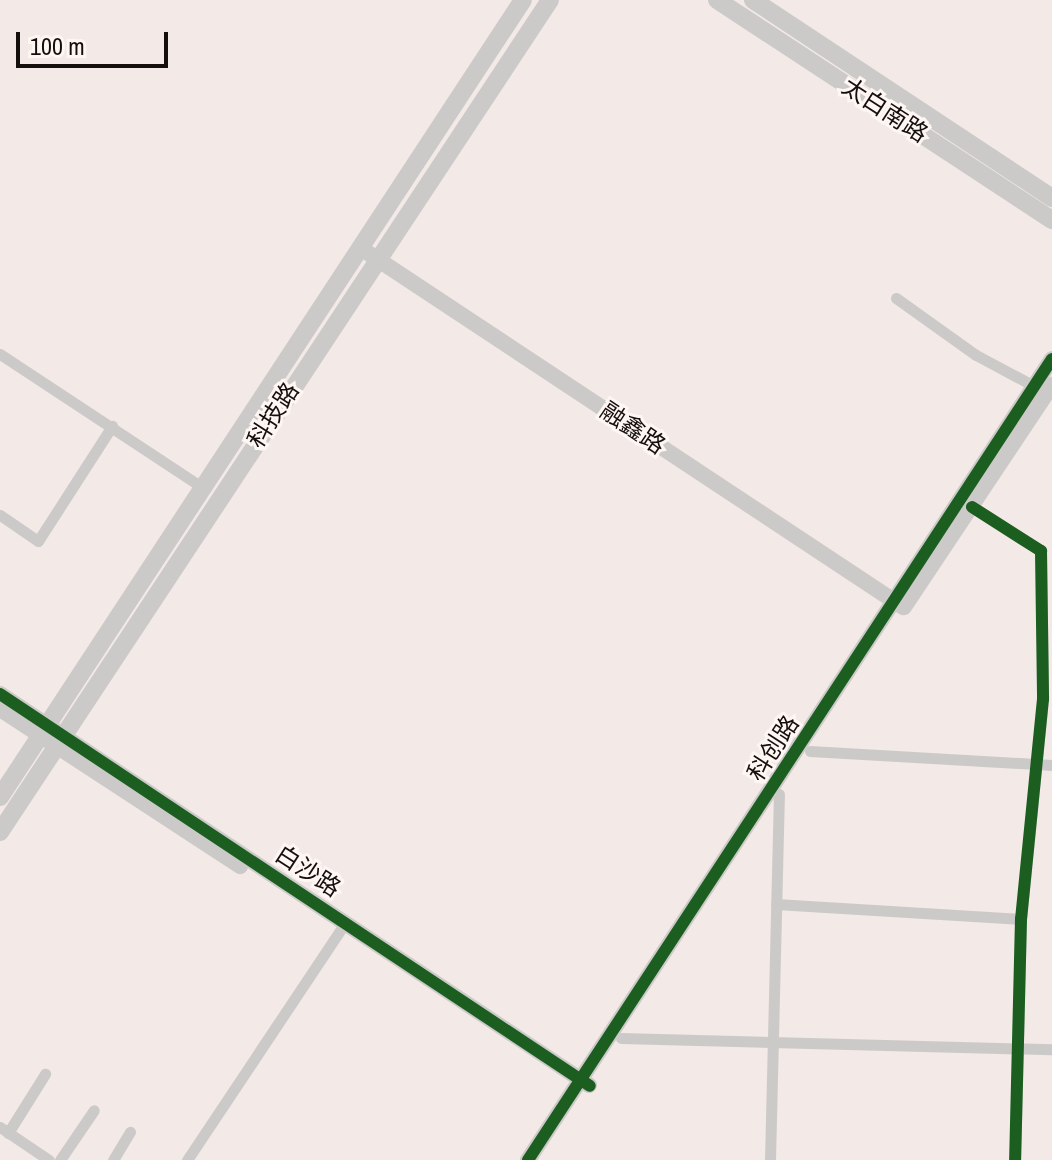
<!DOCTYPE html>
<meta charset="utf-8">
<style>
body{margin:0}
#map{position:relative;width:1052px;height:1160px;overflow:hidden;background:#f3e9e6;font-family:"Archivo Narrow","Noto Sans SC",sans-serif}
div>[style]{position:absolute}
.street>*{height:11px;margin:-5.5px;padding:0 5.5px;transform-origin:5.5px;border-radius:5.5px;background:#cccac9}
.secondary>*{height:16px;margin:-8px;padding:0 8px;transform-origin:8px;border-radius:8px;background:#cccac9}
.primary>*{height:18px;margin:-9px;padding:0 9px;transform-origin:9px;border-radius:9px;background:#cccac9}
.cycleway>*{height:12px;margin:-6px;padding:0 6px;transform-origin:6px;border-radius:6px;background:#1b5e20}
span{translate:-50% -50%;white-space:nowrap;text-align:center;line-height:1.15;-webkit-text-stroke:6px #fef6f3;paint-order:stroke}
.street-label{font-size:24px;color:#140e0c}
.scale{position:absolute;left:16px;top:32px;width:152px;height:36px;box-sizing:border-box;border:4px solid #140e0c;border-top:0;padding-left:10px;font-size:24px;line-height:28px;white-space:nowrap;color:#140e0c;-webkit-text-stroke:6px #fef6f3;paint-order:stroke}
</style>
<div id="map">
<div class="street">
<i style="left:896px;top:298px;width:98px;rotate:35.5deg"></i>
<i style="left:976px;top:355px;width:66px;rotate:28.1deg"></i>
<i style="left:0;top:354px;width:243px;rotate:33.4deg"></i>
<i style="left:972px;top:507px;width:82px;rotate:32.5deg"></i>
<i style="left:1041px;top:551px;width:148px;rotate:89.2deg"></i>
<i style="left:1043px;top:699px;width:221px;rotate:95.7deg"></i>
<i style="left:1021px;top:919px;width:241px;rotate:91.4deg"></i>
<i style="left:0;top:515px;width:46px;rotate:34.4deg"></i>
<i style="left:38px;top:541px;width:137px;rotate:-57.2deg"></i>
<i style="left:810px;top:751px;width:242px;rotate:3.3deg"></i>
<i style="left:776px;top:904px;width:245px;rotate:3.5deg"></i>
<i style="left:621px;top:1038px;width:431px;rotate:1.5deg"></i>
<i style="left:0;top:1127px;width:59px;rotate:34deg"></i>
<i style="left:8px;top:1133px;width:70px;rotate:-57.9deg"></i>
<i style="left:60px;top:1160px;width:60px;rotate:-55.8deg"></i>
<i style="left:113px;top:1160px;width:33px;rotate:-59deg"></i>
<i style="left:187px;top:1160px;width:286px;rotate:-56.3deg"></i>
<i style="left:770px;top:1160px;width:366px;rotate:-88.6deg"></i>
</div>
<div class="secondary">
<i style="left:362px;top:249px;width:649px;rotate:33.49deg"></i>
<i style="left:904px;top:607px;width:267px;rotate:-56.3deg"></i>
<i style="left:0;top:694px;width:707px;rotate:33.58deg"></i>
<i style="left:0;top:709px;width:287px;rotate:33.2deg"></i>
<i style="left:528px;top:1160px;width:957px;rotate:-56.81deg"></i>
</div>
<div class="primary">
<i style="left:717px;top:0;width:401px;rotate:33.3deg"></i>
<i style="left:753px;top:0;width:359px;rotate:33.5deg"></i>
<i style="left:0;top:797px;width:953px;rotate:-56.73deg"></i>
<i style="left:0;top:832px;width:997px;rotate:-56.53deg"></i>
</div>
<div class="cycleway">
<i style="left:972px;top:507px;width:82px;rotate:32.5deg"></i>
<i style="left:1041px;top:551px;width:148px;rotate:89.2deg"></i>
<i style="left:1043px;top:699px;width:221px;rotate:95.7deg"></i>
<i style="left:1021px;top:919px;width:241px;rotate:91.4deg"></i>
<i style="left:0;top:694px;width:708px;rotate:33.6deg"></i>
<i style="left:528px;top:1160px;width:957px;rotate:-56.81deg"></i>
</div>
<div class="street-label">
<span style="left:885px;top:110px;rotate:33deg">太白南路</span>
<span style="left:273px;top:415px;rotate:-57deg">科技路</span>
<span style="left:633px;top:428px;rotate:34deg">融鑫路</span>
<span style="left:773px;top:748px;rotate:-57deg">科创路</span>
<span style="left:308px;top:871px;rotate:33deg">白沙路</span>
</div>
<div class="scale">100 m</div>
</div>
